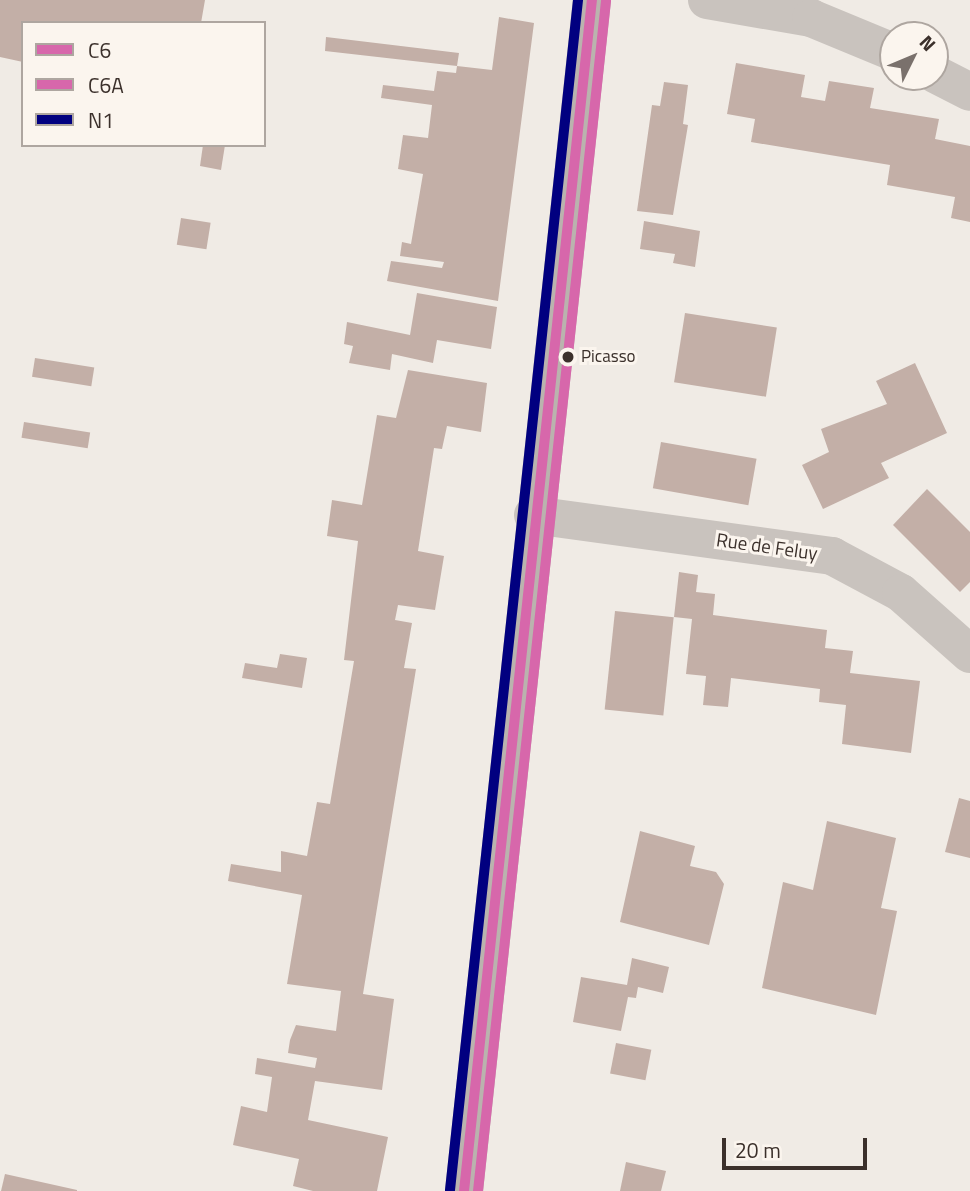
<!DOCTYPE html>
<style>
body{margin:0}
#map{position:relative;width:970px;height:1191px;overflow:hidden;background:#f0ebe5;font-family:"Titillium Web",sans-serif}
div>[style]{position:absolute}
.building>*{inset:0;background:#c3afa7;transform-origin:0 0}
.street>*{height:38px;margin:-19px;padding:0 19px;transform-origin:19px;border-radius:19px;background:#c9c3be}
.secondary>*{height:38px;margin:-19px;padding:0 19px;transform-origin:19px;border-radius:19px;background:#bab3ae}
.bus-1>*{height:10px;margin:-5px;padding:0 5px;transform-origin:5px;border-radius:5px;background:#d767ab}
.bus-2>*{height:10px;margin:-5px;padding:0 5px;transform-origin:5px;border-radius:5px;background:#d767ab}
.bus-3>*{height:10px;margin:-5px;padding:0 5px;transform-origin:5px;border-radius:5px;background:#010080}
.dots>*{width:19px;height:19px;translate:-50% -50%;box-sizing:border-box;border:4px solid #fbf5ee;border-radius:50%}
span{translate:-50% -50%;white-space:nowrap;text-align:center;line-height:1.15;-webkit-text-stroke:6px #fbf5ee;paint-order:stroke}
.bus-label{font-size:17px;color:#3b302b}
.left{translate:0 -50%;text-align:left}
.street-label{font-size:19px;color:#3b302b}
.legend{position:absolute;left:21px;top:21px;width:245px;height:126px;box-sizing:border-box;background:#fbf5ee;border:2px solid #aea6a0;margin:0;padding:9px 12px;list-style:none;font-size:21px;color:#3b302b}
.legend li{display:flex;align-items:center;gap:14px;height:35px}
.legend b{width:35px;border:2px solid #aea6a0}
.north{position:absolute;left:879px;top:21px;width:70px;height:70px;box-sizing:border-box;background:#fbf5ee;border:2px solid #aea6a0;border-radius:50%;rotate:47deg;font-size:19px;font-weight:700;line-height:28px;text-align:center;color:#3b302b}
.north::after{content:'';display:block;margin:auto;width:24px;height:32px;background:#7a716c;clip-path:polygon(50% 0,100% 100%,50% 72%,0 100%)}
.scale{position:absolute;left:722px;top:1138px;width:145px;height:32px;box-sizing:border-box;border:4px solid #3b302b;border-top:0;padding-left:9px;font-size:21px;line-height:24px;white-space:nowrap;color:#3b302b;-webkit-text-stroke:5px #fbf5ee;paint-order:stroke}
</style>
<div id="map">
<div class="building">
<i style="clip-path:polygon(0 0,205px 0,201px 23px,23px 23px,23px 62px,0 57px)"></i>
<i style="clip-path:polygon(499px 17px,534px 23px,498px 301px,387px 281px,391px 261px,442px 268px,444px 262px,400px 256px,402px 242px,411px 244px,423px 174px,398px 169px,403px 135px,428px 138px,432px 105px,381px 98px,383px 85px,434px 91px,437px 71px,456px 73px,457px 66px,325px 51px,326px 37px,459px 53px,457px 66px,492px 70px)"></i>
<i style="clip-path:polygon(736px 63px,805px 75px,801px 97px,825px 101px,829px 81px,874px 88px,870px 108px,939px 119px,935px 139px,970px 146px,970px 222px,951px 218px,955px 197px,887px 185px,890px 165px,751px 142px,755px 119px,727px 114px)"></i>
<i style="clip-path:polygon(664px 82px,688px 85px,683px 124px,688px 125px,673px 215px,637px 211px,652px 105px,660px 106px)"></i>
<i style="clip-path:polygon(203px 145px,225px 145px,221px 170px,200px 166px)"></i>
<i style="left:181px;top:218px;width:30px;height:27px;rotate:9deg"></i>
<i style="clip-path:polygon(644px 221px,700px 231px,695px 267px,673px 263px,675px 254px,640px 249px)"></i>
<i style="clip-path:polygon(417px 293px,497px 307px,491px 349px,437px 340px,433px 363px,392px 354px,390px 370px,349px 363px,353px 346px,344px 344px,347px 322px,410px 335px)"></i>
<i style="left:685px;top:313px;width:93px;height:70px;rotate:9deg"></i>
<i style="left:35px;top:358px;width:60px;height:19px;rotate:9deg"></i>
<i style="clip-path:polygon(915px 363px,947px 433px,881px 463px,889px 478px,823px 509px,802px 465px,829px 452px,821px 429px,887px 404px,876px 381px)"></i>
<i style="clip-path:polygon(408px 370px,487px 383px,481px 432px,447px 426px,442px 449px,434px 448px,418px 551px,444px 556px,435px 610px,398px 605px,395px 620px,412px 623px,404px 668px,416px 669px,363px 994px,394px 999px,382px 1090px,315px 1081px,308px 1120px,388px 1137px,377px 1191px,313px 1191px,293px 1186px,299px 1159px,233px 1145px,241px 1106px,267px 1112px,272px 1077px,255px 1074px,257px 1058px,315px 1068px,317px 1058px,288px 1053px,290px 1040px,296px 1025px,336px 1031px,341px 991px,287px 984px,302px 895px,228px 881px,231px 864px,281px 872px,281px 851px,307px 856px,317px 802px,330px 804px,354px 661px,344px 660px,358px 541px,327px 536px,332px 500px,362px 505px,377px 415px,396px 418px)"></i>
<i style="left:24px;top:422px;width:67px;height:16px;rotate:9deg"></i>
<i style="left:661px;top:442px;width:97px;height:47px;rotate:10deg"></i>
<i style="clip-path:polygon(927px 489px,970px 532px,970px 582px,960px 592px,893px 525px)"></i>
<i style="clip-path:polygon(679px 572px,698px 575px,696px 592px,715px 594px,713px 615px,827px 630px,825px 648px,853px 651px,850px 673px,920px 681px,911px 753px,842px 744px,846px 705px,819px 702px,820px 689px,731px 678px,728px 707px,703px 705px,706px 676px,686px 674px,692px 619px,674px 617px)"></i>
<i style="left:615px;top:611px;width:59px;height:99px;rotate:6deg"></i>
<i style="clip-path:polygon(280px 654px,307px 658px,302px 688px,242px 678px,245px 663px,277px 668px)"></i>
<i style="clip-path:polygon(959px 798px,970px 801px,970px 858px,945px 852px)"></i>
<i style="clip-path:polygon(827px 821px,896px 838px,881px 908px,897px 911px,876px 1015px,762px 988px,783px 882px,813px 890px)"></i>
<i style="clip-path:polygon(640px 831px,695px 846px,690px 866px,716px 872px,724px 884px,709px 945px,620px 922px)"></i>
<i style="clip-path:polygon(632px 958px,669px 967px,663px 993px,638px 987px,636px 998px,628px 997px,621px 1031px,573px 1022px,581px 977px,627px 985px)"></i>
<i style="left:616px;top:1043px;width:36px;height:31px;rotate:11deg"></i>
<i style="clip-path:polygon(626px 1162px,666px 1171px,661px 1191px,620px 1191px)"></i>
<i style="clip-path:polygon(5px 1174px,77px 1190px,77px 1191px,1px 1191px)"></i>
</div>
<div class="street">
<i style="left:707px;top:0;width:106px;rotate:9.8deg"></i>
<i style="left:811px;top:18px;width:89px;rotate:22.5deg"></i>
<i style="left:935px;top:74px;width:39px;rotate:27deg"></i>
<i style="left:533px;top:515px;width:302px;rotate:7.8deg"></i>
<i style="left:832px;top:556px;width:78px;rotate:28.2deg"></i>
<i style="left:901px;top:593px;width:92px;rotate:41.5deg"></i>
</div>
<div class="secondary">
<i style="left:464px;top:1191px;width:1198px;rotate:-83.87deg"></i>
</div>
<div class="bus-1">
<i style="left:464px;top:1191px;width:1198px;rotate:-83.87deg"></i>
</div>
<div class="bus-2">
<i style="left:478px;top:1191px;width:1197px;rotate:-83.86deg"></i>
</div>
<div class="bus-3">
<i style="left:450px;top:1190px;width:1197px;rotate:-83.86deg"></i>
</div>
<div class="dots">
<i style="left:568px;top:357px;background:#3b302b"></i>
</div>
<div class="bus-label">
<span class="left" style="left:581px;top:357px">Picasso</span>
</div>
<div class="street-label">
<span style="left:767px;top:546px;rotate:8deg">Rue de Feluy</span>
</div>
<ul class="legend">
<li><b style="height:9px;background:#d767ab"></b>C6</li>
<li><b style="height:9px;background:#d767ab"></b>C6A</li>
<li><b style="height:9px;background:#010080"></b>N1</li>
</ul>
<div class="north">N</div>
<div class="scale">20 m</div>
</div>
